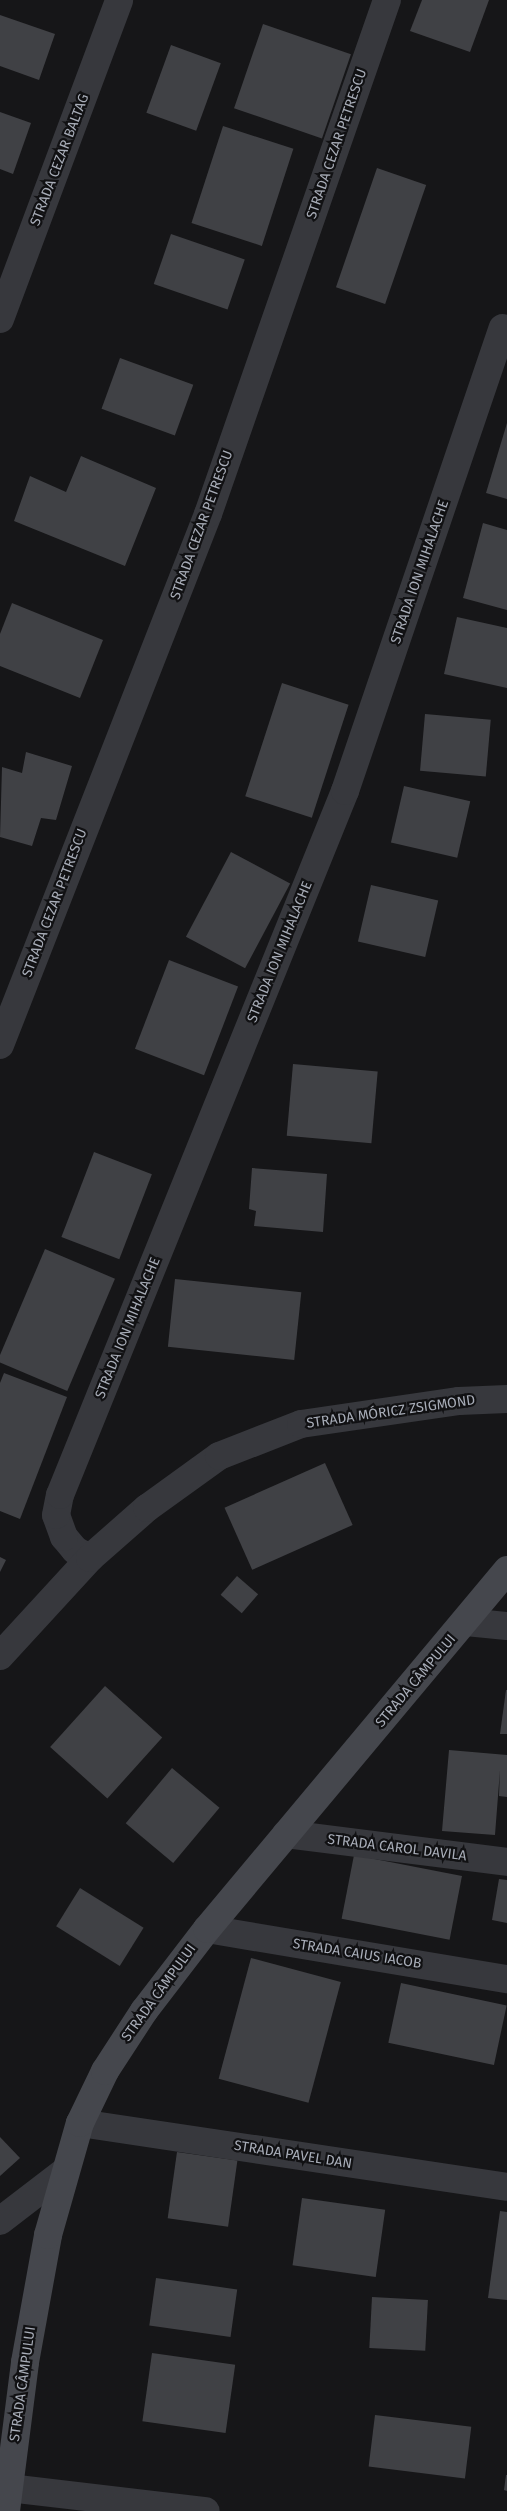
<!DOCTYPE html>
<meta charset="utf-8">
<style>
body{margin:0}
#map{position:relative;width:507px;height:2511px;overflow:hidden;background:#161618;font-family:"Fira Sans",sans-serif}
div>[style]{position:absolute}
.building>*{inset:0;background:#404145;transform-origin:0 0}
.street>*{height:28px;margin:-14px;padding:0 14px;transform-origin:14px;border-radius:14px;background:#37383d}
.secondary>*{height:28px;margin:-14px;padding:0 14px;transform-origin:14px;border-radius:14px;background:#45474d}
span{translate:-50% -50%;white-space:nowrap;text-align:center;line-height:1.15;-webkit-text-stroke:4.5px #111113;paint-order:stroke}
.street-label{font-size:14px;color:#a8adb8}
</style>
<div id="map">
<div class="building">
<i style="clip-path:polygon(422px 0,489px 0,470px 52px,410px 31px)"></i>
<i style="clip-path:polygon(0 15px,55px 34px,39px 80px,0 66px)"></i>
<i style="left:263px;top:24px;width:93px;height:89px;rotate:19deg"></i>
<i style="left:171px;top:45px;width:53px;height:72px;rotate:20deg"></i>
<i style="clip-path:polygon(0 112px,31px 123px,13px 174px,0 169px)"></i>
<i style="left:223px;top:126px;width:74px;height:102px;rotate:18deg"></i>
<i style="left:377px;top:168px;width:52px;height:126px;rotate:19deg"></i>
<i style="left:171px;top:234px;width:78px;height:53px;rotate:19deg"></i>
<i style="left:120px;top:358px;width:78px;height:54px;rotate:20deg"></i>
<i style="clip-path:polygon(507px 423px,507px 499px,486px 493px)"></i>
<i style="clip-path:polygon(81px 456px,156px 488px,125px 566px,14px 521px,30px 476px,66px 492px)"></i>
<i style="clip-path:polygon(483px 523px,507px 530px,507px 610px,463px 598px)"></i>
<i style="clip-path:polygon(12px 603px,103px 640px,80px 698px,0 666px,0 634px)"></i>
<i style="clip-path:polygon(457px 617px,507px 628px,507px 688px,444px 674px)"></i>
<i style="left:282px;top:683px;width:70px;height:119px;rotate:18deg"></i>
<i style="left:425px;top:714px;width:66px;height:57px;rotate:5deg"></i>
<i style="clip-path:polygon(26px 752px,72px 766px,56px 820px,41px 818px,32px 846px,0 837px,2px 767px,22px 773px)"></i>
<i style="left:404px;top:786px;width:68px;height:58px;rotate:13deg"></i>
<i style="left:231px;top:852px;width:67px;height:96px;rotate:28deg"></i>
<i style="left:371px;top:885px;width:69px;height:58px;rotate:13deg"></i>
<i style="left:169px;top:960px;width:74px;height:95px;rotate:21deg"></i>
<i style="left:293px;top:1064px;width:85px;height:72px;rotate:5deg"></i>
<i style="left:94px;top:1152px;width:62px;height:91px;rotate:21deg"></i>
<i style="clip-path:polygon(252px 1168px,327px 1174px,323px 1232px,254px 1226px,256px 1211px,249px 1209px)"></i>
<i style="left:45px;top:1249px;width:76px;height:122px;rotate:23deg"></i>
<i style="left:175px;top:1279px;width:127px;height:68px;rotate:6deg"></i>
<i style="clip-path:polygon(4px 1373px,67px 1397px,20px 1519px,0 1511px,0 1383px)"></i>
<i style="left:325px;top:1463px;width:68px;height:110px;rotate:66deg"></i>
<i style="clip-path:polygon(0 1557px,6px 1560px,0 1572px)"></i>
<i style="left:237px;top:1576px;width:28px;height:25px;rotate:41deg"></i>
<i style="left:105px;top:1686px;width:77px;height:82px;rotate:42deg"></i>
<i style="clip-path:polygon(506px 1690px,507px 1690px,507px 1734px,500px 1734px)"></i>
<i style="clip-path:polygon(449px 1750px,507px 1755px,507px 1797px,499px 1796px,500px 1770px,495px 1835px,442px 1831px)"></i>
<i style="left:172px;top:1768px;width:62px;height:72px;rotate:40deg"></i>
<i style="left:354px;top:1855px;width:110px;height:65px;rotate:11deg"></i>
<i style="clip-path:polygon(499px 1879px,507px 1880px,507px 1923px,492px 1920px)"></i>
<i style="left:80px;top:1888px;width:75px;height:45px;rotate:32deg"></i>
<i style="left:251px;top:1958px;width:93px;height:125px;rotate:15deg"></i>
<i style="left:401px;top:1983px;width:108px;height:61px;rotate:12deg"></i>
<i style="clip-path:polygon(0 2137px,20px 2158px,0 2176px)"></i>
<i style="left:177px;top:2152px;width:61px;height:67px;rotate:8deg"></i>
<i style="left:302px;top:2198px;width:84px;height:68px;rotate:8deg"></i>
<i style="clip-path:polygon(500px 2211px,507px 2212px,507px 2300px,488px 2298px)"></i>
<i style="left:156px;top:2278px;width:82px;height:48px;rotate:8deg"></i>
<i style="left:372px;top:2297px;width:56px;height:51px;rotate:3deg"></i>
<i style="left:152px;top:2353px;width:84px;height:69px;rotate:8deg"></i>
<i style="left:375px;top:2415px;width:97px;height:52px;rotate:7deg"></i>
<i style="clip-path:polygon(506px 2475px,507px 2475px,507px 2491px,504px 2490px)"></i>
</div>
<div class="street">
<i style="left:0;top:319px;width:340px;rotate:-69.5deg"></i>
<i style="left:0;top:1045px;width:570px;rotate:-68.61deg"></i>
<i style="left:208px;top:514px;width:544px;rotate:-70.8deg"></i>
<i style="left:90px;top:1558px;width:17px;rotate:-152deg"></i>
<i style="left:75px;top:1550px;width:17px;rotate:-130deg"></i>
<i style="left:64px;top:1537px;width:23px;rotate:-110deg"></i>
<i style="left:56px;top:1515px;width:20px;rotate:-79deg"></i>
<i style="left:60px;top:1495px;width:760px;rotate:-67.96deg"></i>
<i style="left:345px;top:791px;width:489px;rotate:-71.2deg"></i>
<i style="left:466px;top:1622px;width:41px;rotate:5.6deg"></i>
<i style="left:0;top:1656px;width:133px;rotate:-47.4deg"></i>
<i style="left:90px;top:1558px;width:76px;rotate:-41.3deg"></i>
<i style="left:147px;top:1508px;width:89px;rotate:-35.8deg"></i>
<i style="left:219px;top:1456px;width:88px;rotate:-21.3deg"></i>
<i style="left:301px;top:1424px;width:160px;rotate:-8.3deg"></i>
<i style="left:459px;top:1401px;width:48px;rotate:-2.4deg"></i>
<i style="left:286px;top:1834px;width:223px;rotate:7.2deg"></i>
<i style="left:207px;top:1929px;width:304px;rotate:9.5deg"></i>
<i style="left:80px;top:2123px;width:432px;rotate:8.5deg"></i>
<i style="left:0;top:2221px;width:82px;rotate:-37.6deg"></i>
<i style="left:9px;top:2488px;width:198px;rotate:6.7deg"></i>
</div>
<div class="secondary">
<i style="left:6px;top:2511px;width:150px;rotate:-82.7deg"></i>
<i style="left:25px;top:2362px;width:129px;rotate:-79.7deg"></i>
<i style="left:48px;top:2235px;width:116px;rotate:-74.1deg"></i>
<i style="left:80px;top:2123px;width:58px;rotate:-64.3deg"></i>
<i style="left:105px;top:2071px;width:72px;rotate:-57deg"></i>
<i style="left:144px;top:2011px;width:103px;rotate:-52.5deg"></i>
<i style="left:207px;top:1929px;width:468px;rotate:-50.1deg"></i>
</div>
<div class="street-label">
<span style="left:337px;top:144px;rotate:-71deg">STRADA CEZAR PETRESCU</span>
<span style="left:60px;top:160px;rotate:-69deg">STRADA CEZAR BALTAG</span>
<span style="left:202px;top:525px;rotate:-70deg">STRADA CEZAR PETRESCU</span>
<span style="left:420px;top:572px;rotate:-71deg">STRADA ION MIHALACHE</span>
<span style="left:55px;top:903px;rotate:-69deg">STRADA CEZAR PETRESCU</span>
<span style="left:280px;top:952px;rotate:-68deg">STRADA ION MIHALACHE</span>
<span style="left:128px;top:1328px;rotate:-68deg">STRADA ION MIHALACHE</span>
<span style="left:391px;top:1412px;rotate:-8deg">STRADA MÓRICZ ZSIGMOND</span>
<span style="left:416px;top:1681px;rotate:-50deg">STRADA CÂMPULUI</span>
<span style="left:397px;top:1848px;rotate:7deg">STRADA CAROL DAVILA</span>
<span style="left:357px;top:1954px;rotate:9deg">STRADA CAIUS IACOB</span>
<span style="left:159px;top:1993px;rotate:-54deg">STRADA CÂMPULUI</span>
<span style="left:293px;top:2155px;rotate:9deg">STRADA PAVEL DAN</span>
<span style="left:23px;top:2384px;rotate:-82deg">STRADA CÂMPULUI</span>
</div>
</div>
